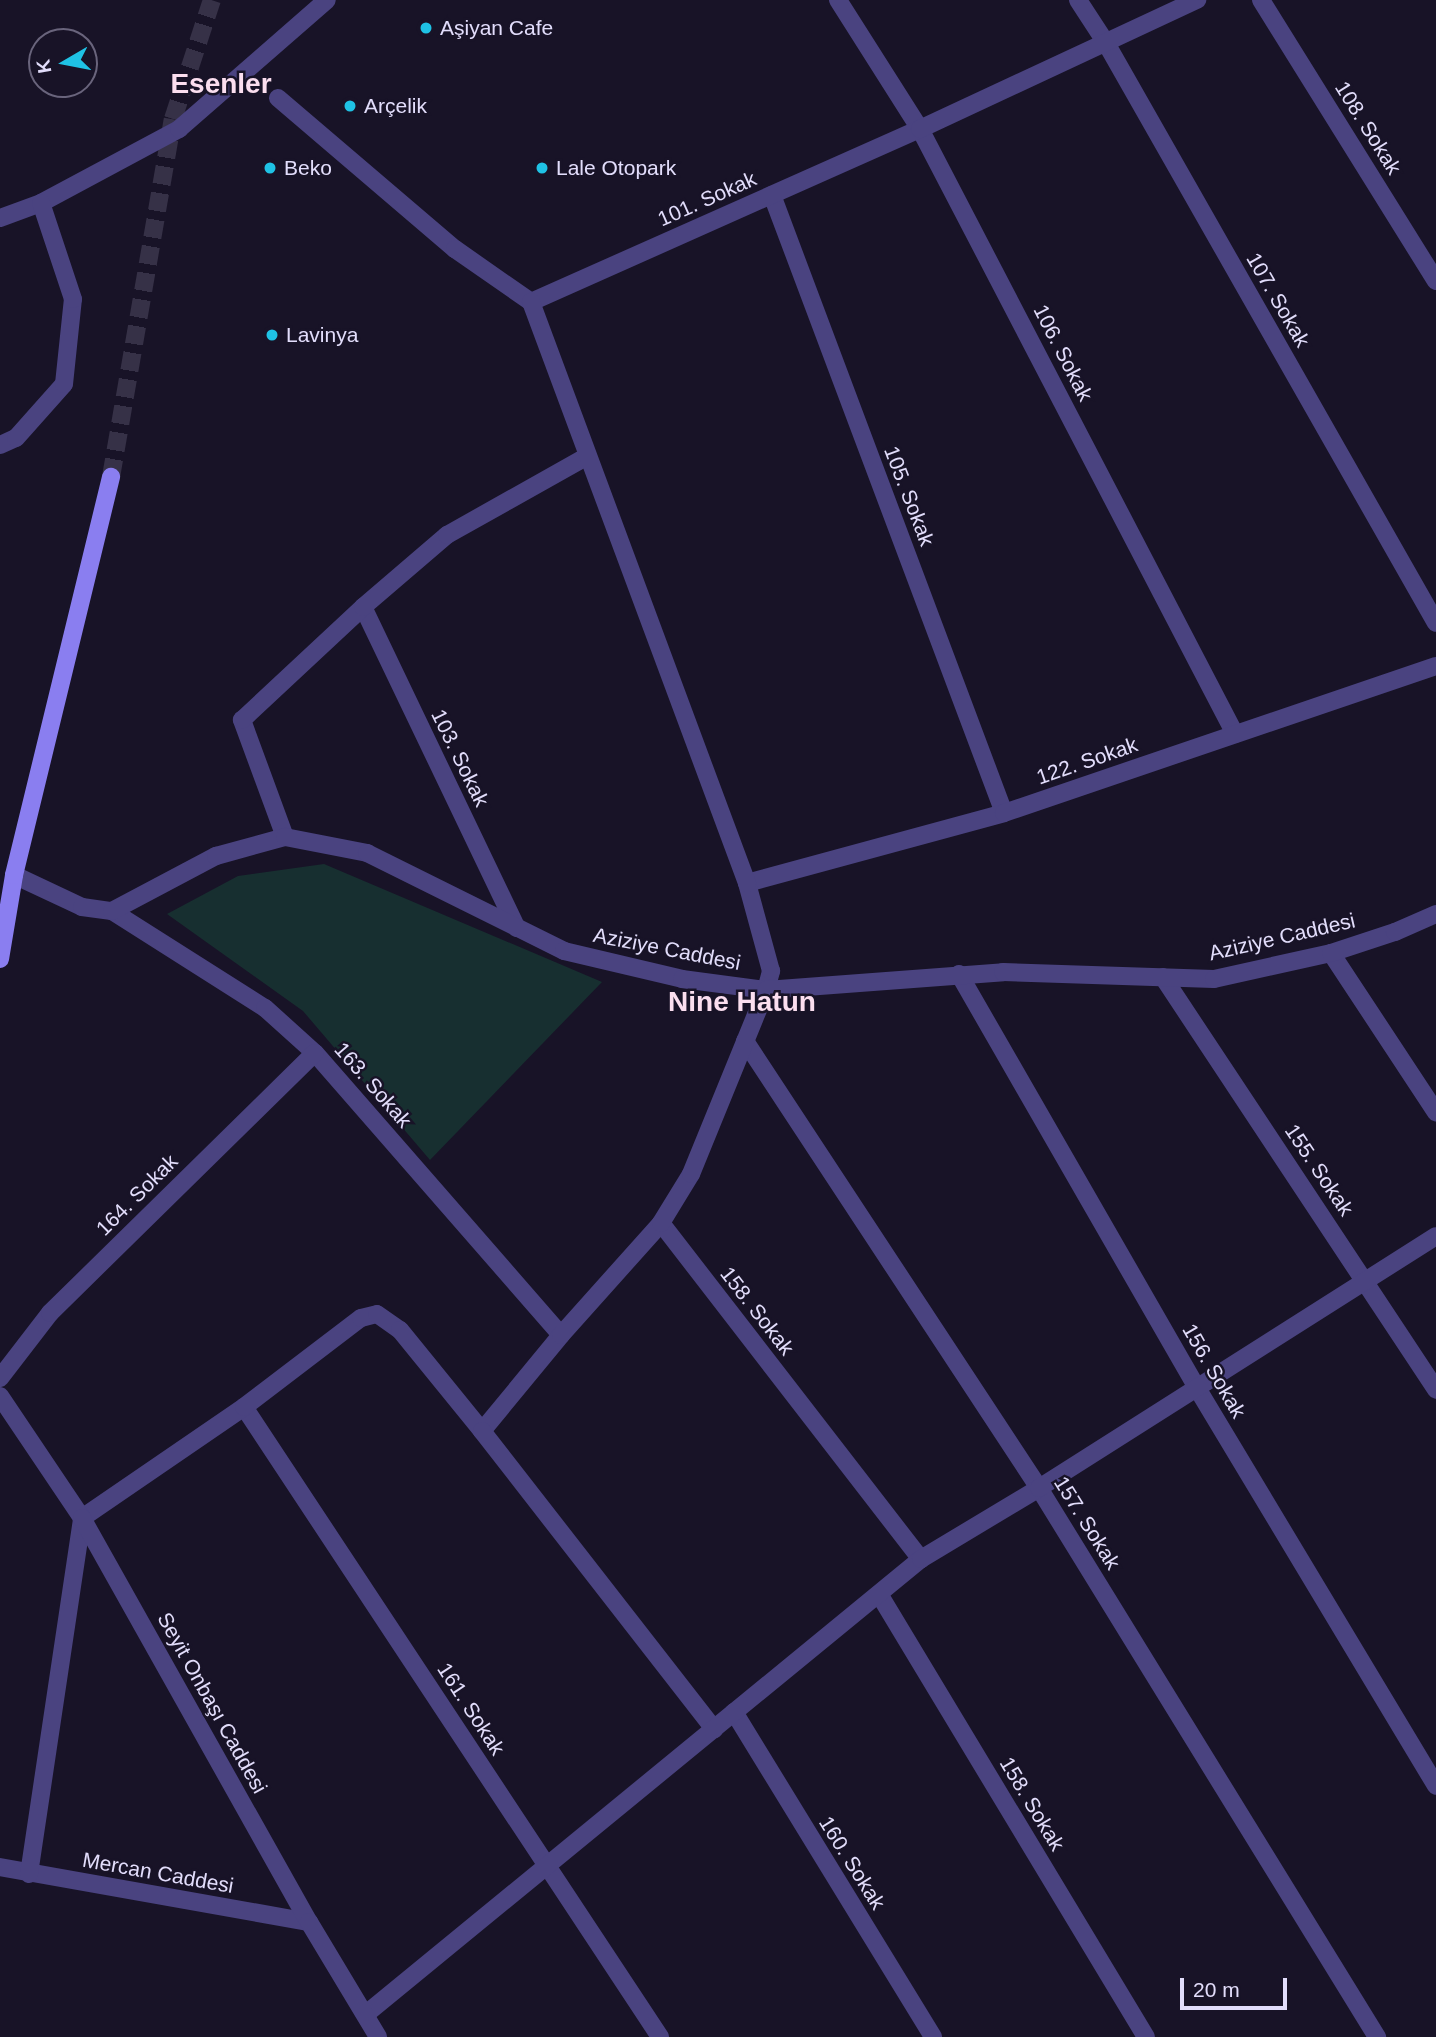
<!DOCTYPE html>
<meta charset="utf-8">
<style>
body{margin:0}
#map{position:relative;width:1436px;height:2037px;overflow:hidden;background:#181327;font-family:Arial,sans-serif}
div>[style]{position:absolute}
.green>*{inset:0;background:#172f30}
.secondary-tunnel>*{height:18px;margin-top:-9px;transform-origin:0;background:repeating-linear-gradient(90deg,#363147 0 18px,transparent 0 27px)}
.pedestrian>*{height:18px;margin:-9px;padding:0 9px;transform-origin:9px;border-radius:9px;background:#4a4380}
.minor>*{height:18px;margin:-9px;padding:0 9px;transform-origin:9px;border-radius:9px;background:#4a4380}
.tertiary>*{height:18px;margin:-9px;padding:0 9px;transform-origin:9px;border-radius:9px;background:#4a4380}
.secondary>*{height:18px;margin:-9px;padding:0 9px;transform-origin:9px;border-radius:9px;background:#8a7ef0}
.dots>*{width:19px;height:19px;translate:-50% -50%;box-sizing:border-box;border:4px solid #181327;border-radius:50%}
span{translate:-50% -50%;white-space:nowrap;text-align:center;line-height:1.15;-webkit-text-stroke:5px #181327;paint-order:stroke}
.poi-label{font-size:21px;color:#e2ddfb}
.left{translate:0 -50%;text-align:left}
.street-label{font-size:21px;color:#e2ddfb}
.district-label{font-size:28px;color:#fbdeef;font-weight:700}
.north{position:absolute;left:28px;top:28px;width:70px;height:70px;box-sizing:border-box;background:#181327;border:2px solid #69647c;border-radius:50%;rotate:260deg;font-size:19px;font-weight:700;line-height:28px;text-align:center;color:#e2ddfb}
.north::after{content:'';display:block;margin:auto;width:24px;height:32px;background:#1fc2e5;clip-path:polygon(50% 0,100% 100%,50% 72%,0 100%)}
.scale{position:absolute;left:1180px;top:1978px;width:107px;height:32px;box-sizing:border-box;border:4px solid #e2ddfb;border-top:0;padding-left:9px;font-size:21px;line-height:24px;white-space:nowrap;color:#e2ddfb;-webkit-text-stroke:5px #181327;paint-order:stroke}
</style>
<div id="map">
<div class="green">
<i style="clip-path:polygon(324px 864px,602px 982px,430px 1160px,303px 1011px,167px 914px,238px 876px)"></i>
</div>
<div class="secondary-tunnel">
<i style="left:111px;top:477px;width:363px;rotate:-80.2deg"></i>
<i style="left:173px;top:119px;width:125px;rotate:-71.9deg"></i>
</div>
<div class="pedestrian">
<i style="left:0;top:218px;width:44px;rotate:-20.1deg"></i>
<i style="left:41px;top:203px;width:157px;rotate:-28.2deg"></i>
<i style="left:179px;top:129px;width:196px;rotate:-41.1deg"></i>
<i style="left:0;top:445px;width:17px;rotate:-24deg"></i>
<i style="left:16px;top:438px;width:72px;rotate:-48.4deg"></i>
<i style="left:64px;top:384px;width:85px;rotate:-84deg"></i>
<i style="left:73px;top:299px;width:101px;rotate:-108.4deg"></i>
</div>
<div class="minor">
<i style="left:838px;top:0;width:153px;rotate:57.6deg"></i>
<i style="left:920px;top:129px;width:682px;rotate:62.5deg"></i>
<i style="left:1078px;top:0;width:51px;rotate:56.9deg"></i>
<i style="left:1106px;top:43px;width:667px;rotate:60.36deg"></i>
<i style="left:1261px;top:0;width:331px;rotate:58.1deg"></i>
<i style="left:278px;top:98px;width:233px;rotate:40.5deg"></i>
<i style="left:455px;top:249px;width:93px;rotate:34.9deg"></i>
<i style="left:772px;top:195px;width:660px;rotate:69.42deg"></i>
<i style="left:531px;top:302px;width:426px;rotate:-24deg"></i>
<i style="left:920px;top:129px;width:306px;rotate:-25deg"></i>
<i style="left:363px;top:607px;width:356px;rotate:64.4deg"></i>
<i style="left:285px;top:837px;width:125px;rotate:-110.2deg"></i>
<i style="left:242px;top:720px;width:166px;rotate:-43deg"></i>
<i style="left:363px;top:607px;width:111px;rotate:-40.6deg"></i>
<i style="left:447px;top:535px;width:159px;rotate:-29.3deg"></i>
<i style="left:747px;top:883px;width:266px;rotate:-15.2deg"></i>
<i style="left:1004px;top:813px;width:456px;rotate:-18.8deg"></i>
<i style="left:112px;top:911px;width:181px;rotate:32.4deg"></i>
<i style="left:265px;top:1008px;width:67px;rotate:42deg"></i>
<i style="left:315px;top:1053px;width:374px;rotate:48.9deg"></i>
<i style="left:1331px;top:953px;width:191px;rotate:56.6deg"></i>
<i style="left:959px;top:974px;width:478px;rotate:60.1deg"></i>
<i style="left:1197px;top:1388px;width:464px;rotate:59deg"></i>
<i style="left:1163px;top:977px;width:495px;rotate:56.5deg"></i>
<i style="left:745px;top:1041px;width:535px;rotate:56.67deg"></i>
<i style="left:1039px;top:1488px;width:645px;rotate:58.38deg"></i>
<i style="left:661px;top:1223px;width:425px;rotate:52.3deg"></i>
<i style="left:0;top:1378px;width:82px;rotate:-52.4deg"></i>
<i style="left:50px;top:1313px;width:371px;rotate:-44.5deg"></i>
<i style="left:244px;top:1407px;width:755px;rotate:56.56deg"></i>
<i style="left:482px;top:1431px;width:124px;rotate:-50.5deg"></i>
<i style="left:561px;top:1335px;width:150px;rotate:-48.2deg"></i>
<i style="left:661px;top:1223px;width:57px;rotate:-58.5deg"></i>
<i style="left:691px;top:1174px;width:199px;rotate:-67.8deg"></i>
<i style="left:766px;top:990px;width:20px;rotate:-75deg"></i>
<i style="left:771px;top:971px;width:91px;rotate:-105.3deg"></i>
<i style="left:747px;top:883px;width:620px;rotate:-110.39deg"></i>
<i style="left:879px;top:1594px;width:517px;rotate:58.92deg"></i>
<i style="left:734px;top:1712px;width:381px;rotate:58.5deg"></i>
<i style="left:0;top:1867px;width:314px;rotate:10.1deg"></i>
<i style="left:29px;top:1874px;width:360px;rotate:-81.5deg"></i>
<i style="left:82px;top:1518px;width:196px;rotate:-34.4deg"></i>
<i style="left:244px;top:1407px;width:147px;rotate:-37.3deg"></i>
<i style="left:361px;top:1318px;width:16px;rotate:-14deg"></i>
<i style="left:377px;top:1314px;width:28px;rotate:35deg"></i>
<i style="left:400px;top:1330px;width:130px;rotate:50.9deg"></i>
<i style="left:482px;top:1431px;width:378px;rotate:52.1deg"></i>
<i style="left:366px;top:2014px;width:718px;rotate:-39.35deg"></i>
<i style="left:921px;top:1559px;width:138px;rotate:-31deg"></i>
<i style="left:1039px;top:1488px;width:470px;rotate:-32.4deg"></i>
</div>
<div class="tertiary">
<i style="left:14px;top:875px;width:75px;rotate:25.2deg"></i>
<i style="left:82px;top:907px;width:30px;rotate:8deg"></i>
<i style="left:112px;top:911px;width:118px;rotate:-27.9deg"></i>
<i style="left:216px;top:856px;width:72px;rotate:-15.4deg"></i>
<i style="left:285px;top:837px;width:84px;rotate:11deg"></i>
<i style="left:367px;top:853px;width:220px;rotate:26.4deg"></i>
<i style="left:564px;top:951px;width:121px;rotate:13.3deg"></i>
<i style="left:682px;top:979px;width:85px;rotate:7.5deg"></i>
<i style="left:766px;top:990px;width:238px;rotate:-4.3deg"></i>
<i style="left:1003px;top:972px;width:211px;rotate:1.9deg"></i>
<i style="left:1214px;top:979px;width:120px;rotate:-12.5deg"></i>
<i style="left:1331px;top:953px;width:67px;rotate:-18.2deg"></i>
<i style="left:1395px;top:932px;width:45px;rotate:-23.7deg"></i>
<i style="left:0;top:1396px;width:147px;rotate:56.1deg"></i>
<i style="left:82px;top:1518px;width:463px;rotate:60.7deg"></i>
<i style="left:309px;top:1922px;width:134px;rotate:59deg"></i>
</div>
<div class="secondary">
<i style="left:0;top:959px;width:85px;rotate:-80.5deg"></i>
<i style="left:14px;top:875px;width:410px;rotate:-76.3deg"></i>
</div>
<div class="dots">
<i style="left:426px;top:28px;background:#1fc2e5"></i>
<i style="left:350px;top:106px;background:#1fc2e5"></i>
<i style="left:270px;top:168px;background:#1fc2e5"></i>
<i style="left:542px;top:168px;background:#1fc2e5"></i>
<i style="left:272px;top:335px;background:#1fc2e5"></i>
</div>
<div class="poi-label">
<span class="left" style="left:440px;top:28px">Aşiyan Cafe</span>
<span class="left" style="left:364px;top:106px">Arçelik</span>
<span class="left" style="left:284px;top:168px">Beko</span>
<span class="left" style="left:556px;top:168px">Lale Otopark</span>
<span class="left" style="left:286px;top:335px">Lavinya</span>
</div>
<div class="street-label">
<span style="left:1368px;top:128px;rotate:58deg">108. Sokak</span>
<span style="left:707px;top:199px;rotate:-24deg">101. Sokak</span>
<span style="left:1278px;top:300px;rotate:60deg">107. Sokak</span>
<span style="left:1063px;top:353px;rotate:63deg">106. Sokak</span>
<span style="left:909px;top:496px;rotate:69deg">105. Sokak</span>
<span style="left:460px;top:758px;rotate:64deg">103. Sokak</span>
<span style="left:1087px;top:761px;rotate:-19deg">122. Sokak</span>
<span style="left:1282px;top:937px;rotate:-13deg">Aziziye Caddesi</span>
<span style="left:667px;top:949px;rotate:11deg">Aziziye Caddesi</span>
<span style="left:373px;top:1085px;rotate:49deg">163. Sokak</span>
<span style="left:1319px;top:1170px;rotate:56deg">155. Sokak</span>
<span style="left:137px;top:1195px;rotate:-45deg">164. Sokak</span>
<span style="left:757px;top:1311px;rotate:52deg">158. Sokak</span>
<span style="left:1214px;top:1371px;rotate:60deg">156. Sokak</span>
<span style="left:1087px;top:1523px;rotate:58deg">157. Sokak</span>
<span style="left:212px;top:1703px;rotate:61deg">Seyit Onbaşı Caddesi</span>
<span style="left:471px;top:1709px;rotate:57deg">161. Sokak</span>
<span style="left:1032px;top:1804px;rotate:59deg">158. Sokak</span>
<span style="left:852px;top:1863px;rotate:58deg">160. Sokak</span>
<span style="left:158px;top:1873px;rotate:10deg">Mercan Caddesi</span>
</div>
<div class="district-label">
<span style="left:221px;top:84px">Esenler</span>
<span style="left:742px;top:1002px">Nine Hatun</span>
</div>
<div class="north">K</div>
<div class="scale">20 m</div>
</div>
